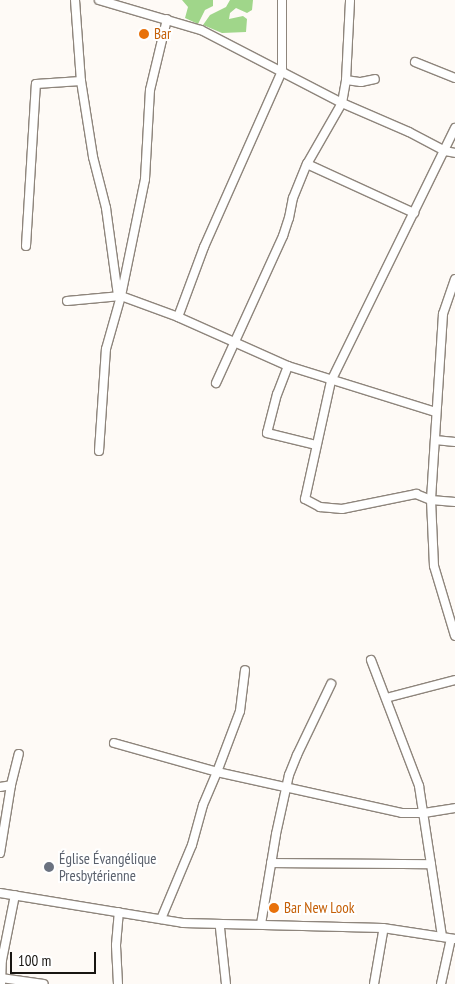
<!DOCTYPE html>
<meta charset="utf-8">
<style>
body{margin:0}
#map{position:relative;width:455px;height:984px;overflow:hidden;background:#fefaf6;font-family:"PT Sans Narrow",sans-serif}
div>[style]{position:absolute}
.forest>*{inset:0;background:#a0d68a}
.roads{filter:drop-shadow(1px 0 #8e857c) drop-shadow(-1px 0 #8e857c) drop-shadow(0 1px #8e857c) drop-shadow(0 -1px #8e857c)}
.minor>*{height:8px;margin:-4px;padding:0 4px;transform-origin:4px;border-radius:4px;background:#fff}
.dots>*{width:14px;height:14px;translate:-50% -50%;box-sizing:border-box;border:2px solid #fff;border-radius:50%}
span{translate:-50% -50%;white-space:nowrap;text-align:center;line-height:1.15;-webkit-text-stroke:4px #fff;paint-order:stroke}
.food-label{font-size:15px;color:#c56008}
.left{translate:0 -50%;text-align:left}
.worship-label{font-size:15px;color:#5b616d}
.scale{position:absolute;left:10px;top:952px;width:86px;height:22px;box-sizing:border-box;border:2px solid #181511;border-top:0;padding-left:6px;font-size:15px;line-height:18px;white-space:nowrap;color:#181511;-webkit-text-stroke:4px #fff;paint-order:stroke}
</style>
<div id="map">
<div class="forest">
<i style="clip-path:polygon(182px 0,213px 0,213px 6px,205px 10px,198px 24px,185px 18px,188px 7px)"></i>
<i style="clip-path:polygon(230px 0,253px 0,252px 10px,247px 13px,236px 8px,230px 13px,229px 19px,243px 16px,247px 19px,246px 32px,222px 33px,203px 25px,210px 15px,226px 7px)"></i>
</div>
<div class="roads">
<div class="minor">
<i style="left:75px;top:0;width:81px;rotate:85.8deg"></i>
<i style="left:81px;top:81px;width:77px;rotate:81deg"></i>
<i style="left:93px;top:157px;width:53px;rotate:75.7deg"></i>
<i style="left:106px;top:208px;width:89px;rotate:82.2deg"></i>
<i style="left:99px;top:0;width:106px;rotate:16.4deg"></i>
<i style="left:201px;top:30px;width:159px;rotate:27.4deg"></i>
<i style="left:342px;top:103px;width:73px;rotate:23.4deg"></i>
<i style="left:409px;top:132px;width:41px;rotate:27.8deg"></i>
<i style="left:445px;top:151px;width:10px;rotate:11deg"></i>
<i style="left:415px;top:62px;width:43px;rotate:21.8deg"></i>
<i style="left:346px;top:80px;width:15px;rotate:8deg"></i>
<i style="left:361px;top:82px;width:14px;rotate:-12deg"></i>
<i style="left:455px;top:128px;width:282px;rotate:116.1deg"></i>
<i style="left:331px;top:381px;width:121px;rotate:102.4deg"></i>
<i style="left:305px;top:499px;width:17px;rotate:28deg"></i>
<i style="left:320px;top:507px;width:22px;rotate:5deg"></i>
<i style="left:342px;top:509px;width:76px;rotate:-11.5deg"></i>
<i style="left:416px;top:494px;width:16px;rotate:22deg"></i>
<i style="left:431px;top:500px;width:24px;rotate:5deg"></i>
<i style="left:307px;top:164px;width:118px;rotate:24.6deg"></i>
<i style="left:26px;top:246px;width:162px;rotate:-86.5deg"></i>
<i style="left:36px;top:84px;width:45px;rotate:-3.8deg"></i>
<i style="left:455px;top:279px;width:37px;rotate:109deg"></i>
<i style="left:443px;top:314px;width:186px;rotate:93.7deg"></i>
<i style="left:431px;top:500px;width:66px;rotate:87.4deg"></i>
<i style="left:434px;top:566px;width:73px;rotate:73.3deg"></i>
<i style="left:67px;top:301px;width:54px;rotate:-5.3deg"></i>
<i style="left:121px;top:296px;width:61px;rotate:20.2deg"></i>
<i style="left:178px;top:317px;width:120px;rotate:24deg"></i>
<i style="left:288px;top:366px;width:155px;rotate:17.3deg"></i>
<i style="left:178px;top:317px;width:75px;rotate:-69.6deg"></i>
<i style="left:204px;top:247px;width:193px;rotate:-66.1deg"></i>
<i style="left:282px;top:71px;width:71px;rotate:-90deg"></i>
<i style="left:288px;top:366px;width:30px;rotate:111deg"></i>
<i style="left:277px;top:394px;width:40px;rotate:104.4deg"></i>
<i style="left:267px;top:433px;width:50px;rotate:13.8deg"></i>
<i style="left:216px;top:383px;width:162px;rotate:-65.5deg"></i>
<i style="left:283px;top:236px;width:19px;rotate:-72deg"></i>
<i style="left:289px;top:218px;width:20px;rotate:-79deg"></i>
<i style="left:293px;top:198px;width:37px;rotate:-68deg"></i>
<i style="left:307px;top:164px;width:70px;rotate:-60.2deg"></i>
<i style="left:342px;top:103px;width:23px;rotate:-80deg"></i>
<i style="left:346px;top:80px;width:80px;rotate:-87.1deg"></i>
<i style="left:435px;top:440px;width:20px;rotate:6deg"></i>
<i style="left:99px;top:451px;width:102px;rotate:-86.1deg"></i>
<i style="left:106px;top:349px;width:55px;rotate:-74.2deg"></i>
<i style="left:121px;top:296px;width:119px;rotate:-78.4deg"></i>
<i style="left:145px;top:179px;width:89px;rotate:-86.8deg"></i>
<i style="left:150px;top:90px;width:73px;rotate:-76.5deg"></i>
<i style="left:371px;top:660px;width:135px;rotate:69.1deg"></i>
<i style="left:419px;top:786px;width:152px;rotate:81.3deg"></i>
<i style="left:386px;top:698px;width:71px;rotate:-14.6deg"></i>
<i style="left:114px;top:743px;width:107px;rotate:15.7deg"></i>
<i style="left:217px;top:772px;width:65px;rotate:-69.3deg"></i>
<i style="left:240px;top:711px;width:41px;rotate:-83deg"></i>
<i style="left:0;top:787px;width:11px;rotate:-10deg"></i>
<i style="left:0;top:853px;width:69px;rotate:-80.8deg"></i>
<i style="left:11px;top:785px;width:32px;rotate:-76deg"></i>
<i style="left:271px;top:863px;width:160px;rotate:0.4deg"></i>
<i style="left:0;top:893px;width:185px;rotate:9.3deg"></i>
<i style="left:183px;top:923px;width:200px;rotate:1.4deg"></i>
<i style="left:383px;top:928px;width:73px;rotate:8.7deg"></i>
<i style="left:161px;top:919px;width:80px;rotate:-67.3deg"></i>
<i style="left:192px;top:845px;width:41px;rotate:-74.6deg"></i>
<i style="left:203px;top:805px;width:36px;rotate:-67deg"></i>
<i style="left:217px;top:772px;width:189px;rotate:12.5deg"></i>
<i style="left:402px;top:813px;width:22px"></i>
<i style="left:424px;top:813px;width:31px;rotate:-9deg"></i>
<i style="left:261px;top:924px;width:91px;rotate:-80.5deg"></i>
<i style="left:276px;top:834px;width:60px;rotate:-77.6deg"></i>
<i style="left:289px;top:775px;width:22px;rotate:-68deg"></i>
<i style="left:297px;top:755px;width:79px;rotate:-64.4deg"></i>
<i style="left:220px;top:928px;width:56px;rotate:83.9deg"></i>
<i style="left:1px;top:978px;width:43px;rotate:7.9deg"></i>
<i style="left:1px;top:984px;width:24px;rotate:-88deg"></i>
<i style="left:2px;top:960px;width:66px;rotate:-78.7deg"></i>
<i style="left:118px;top:984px;width:39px;rotate:-93deg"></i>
<i style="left:116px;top:945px;width:33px;rotate:-85deg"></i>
<i style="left:374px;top:984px;width:53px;rotate:-80.2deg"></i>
<i style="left:441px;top:984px;width:42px;rotate:-77.6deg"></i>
</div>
</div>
<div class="dots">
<i style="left:144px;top:34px;background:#e8710a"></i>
<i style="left:49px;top:867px;background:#6b7280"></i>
<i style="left:274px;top:908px;background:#e8710a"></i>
</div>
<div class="food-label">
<span class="left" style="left:154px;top:34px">Bar</span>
<span class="left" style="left:284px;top:908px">Bar New Look</span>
</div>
<div class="worship-label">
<span class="left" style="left:59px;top:867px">Église Évangélique<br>Presbytérienne</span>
</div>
<div class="scale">100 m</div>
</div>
